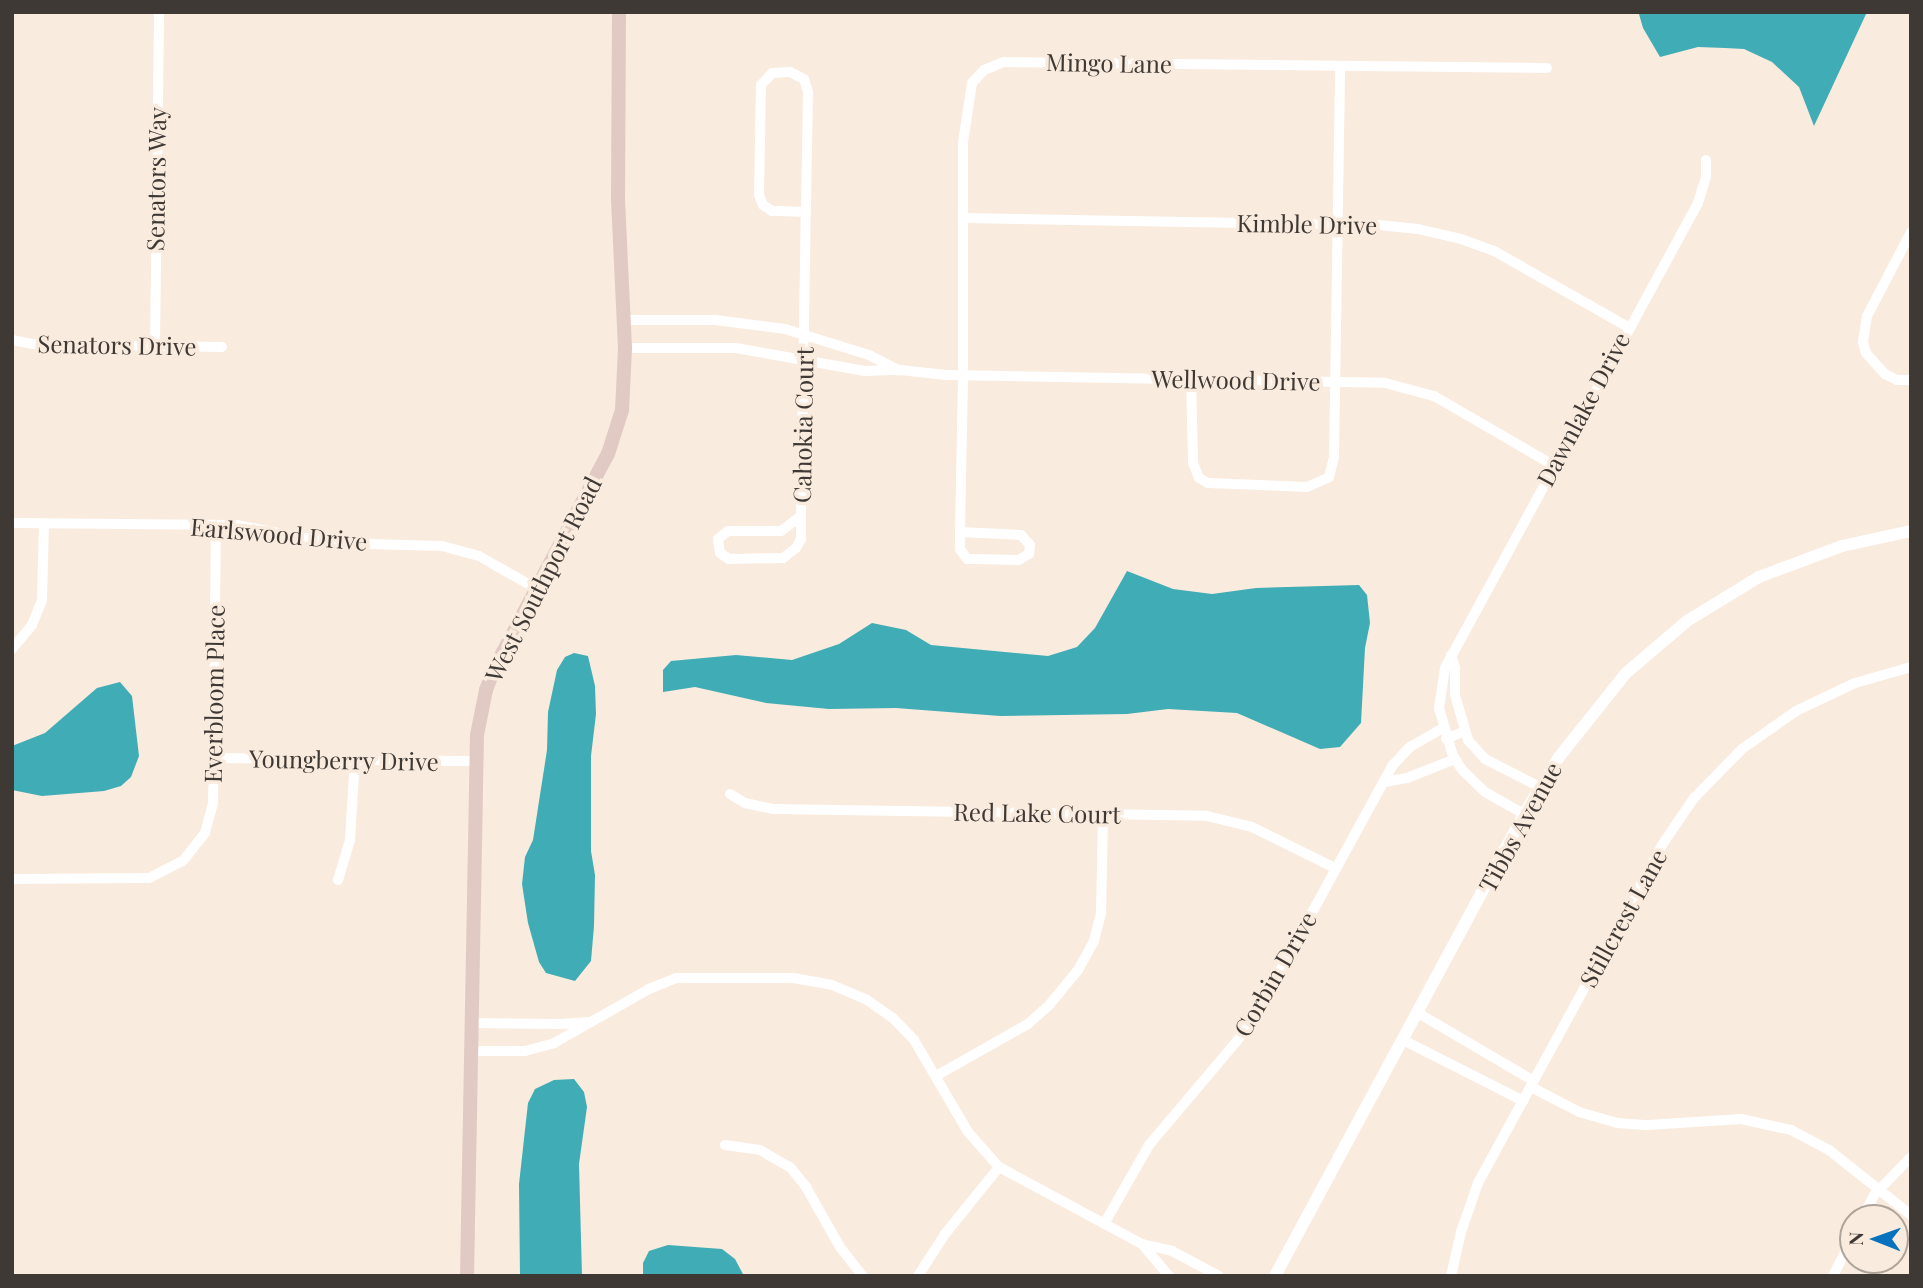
<!DOCTYPE html>
<style>
body{margin:0}
#map{position:relative;width:1923px;height:1288px;overflow:hidden;background:#f9ebde;font-family:"Playfair Display",serif}
div>[style]{position:absolute}
.water>*{inset:0;background:#40acb6}
.minor>*{height:10px;margin:-5px;padding:0 5px;transform-origin:5px;border-radius:5px;background:#fff}
.tertiary>*{height:12px;margin:-6px;padding:0 6px;transform-origin:6px;border-radius:6px;background:#fff}
.secondary>*{height:14px;margin:-7px;padding:0 7px;transform-origin:7px;border-radius:7px;background:#e1cac3}
span{translate:-50% -50%;white-space:nowrap;text-align:center;line-height:1.15;-webkit-text-stroke:7px #f9ebde;paint-order:stroke}
.street-label{font-size:24px;color:#3f3935}
.frame{position:absolute;inset:0;border:14px solid #3f3935;pointer-events:none}
.north{position:absolute;left:1839px;top:1204px;width:70px;height:70px;box-sizing:border-box;background:#f9ebde;border:2px solid #afa49a;border-radius:50%;rotate:271deg;font-size:19px;font-weight:700;line-height:28px;text-align:center;color:#3f3935}
.north::after{content:'';display:block;margin:auto;width:24px;height:32px;background:#0772bd;clip-path:polygon(50% 0,100% 100%,50% 72%,0 100%)}
</style>
<div id="map">
<div class="water">
<i style="clip-path:polygon(1642px 12px,1867px 12px,1814px 126px,1799px 87px,1772px 62px,1744px 49px,1725px 48px,1698px 47px,1660px 57px,1643px 28px,1639px 14px)"></i>
<i style="clip-path:polygon(1127px 571px,1173px 589px,1212px 594px,1256px 588px,1359px 585px,1367px 595px,1370px 623px,1365px 648px,1361px 723px,1340px 747px,1320px 749px,1237px 713px,1168px 709px,1127px 714px,1000px 716px,896px 708px,829px 709px,766px 703px,695px 687px,663px 692px,663px 670px,671px 661px,736px 655px,792px 660px,839px 644px,872px 623px,906px 630px,931px 645px,1048px 656px,1077px 647px,1095px 628px)"></i>
<i style="clip-path:polygon(574px 653px,588px 656px,595px 686px,596px 714px,591px 756px,591px 851px,595px 875px,594px 926px,591px 961px,575px 981px,546px 973px,539px 962px,528px 923px,522px 884px,525px 857px,533px 840px,547px 750px,548px 712px,557px 670px,565px 657px)"></i>
<i style="clip-path:polygon(120px 682px,132px 696px,139px 756px,131px 777px,121px 786px,104px 791px,42px 796px,12px 790px,12px 746px,45px 733px,97px 688px)"></i>
<i style="clip-path:polygon(574px 1079px,584px 1092px,587px 1107px,579px 1164px,582px 1276px,520px 1276px,519px 1184px,528px 1103px,535px 1089px,554px 1080px)"></i>
<i style="clip-path:polygon(668px 1245px,722px 1249px,735px 1259px,744px 1276px,643px 1276px,643px 1263px,649px 1251px)"></i>
</div>
<div class="minor">
<i style="left:790px;top:72px;width:16px;rotate:27deg"></i>
<i style="left:804px;top:79px;width:14px;rotate:73deg"></i>
<i style="left:808px;top:92px;width:120px;rotate:91deg"></i>
<i style="left:806px;top:212px;width:34px;rotate:-178deg"></i>
<i style="left:772px;top:211px;width:11px;rotate:-146deg"></i>
<i style="left:763px;top:205px;width:11px;rotate:-112deg"></i>
<i style="left:759px;top:195px;width:110px;rotate:-89deg"></i>
<i style="left:761px;top:85px;width:16px;rotate:-47deg"></i>
<i style="left:772px;top:73px;width:18px;rotate:-3deg"></i>
<i style="left:963px;top:218px;width:415px;rotate:1deg"></i>
<i style="left:1378px;top:225px;width:40px;rotate:5.7deg"></i>
<i style="left:1418px;top:229px;width:44px;rotate:13.1deg"></i>
<i style="left:1461px;top:239px;width:37px;rotate:20deg"></i>
<i style="left:1496px;top:252px;width:152px;rotate:29.6deg"></i>
<i style="left:1911px;top:232px;width:95px;rotate:117.6deg"></i>
<i style="left:1867px;top:316px;width:26px;rotate:99deg"></i>
<i style="left:1863px;top:342px;width:11px;rotate:75deg"></i>
<i style="left:1866px;top:353px;width:28px;rotate:48deg"></i>
<i style="left:1885px;top:374px;width:13px;rotate:27deg"></i>
<i style="left:1897px;top:380px;width:14px"></i>
<i style="left:624px;top:320px;width:91px"></i>
<i style="left:715px;top:320px;width:71px;rotate:7.3deg"></i>
<i style="left:785px;top:329px;width:88px;rotate:17.2deg"></i>
<i style="left:869px;top:355px;width:34px;rotate:27deg"></i>
<i style="left:12px;top:340px;width:20px;rotate:11deg"></i>
<i style="left:32px;top:344px;width:190px;rotate:0.9deg"></i>
<i style="left:155px;top:345px;width:333px;rotate:-89.3deg"></i>
<i style="left:625px;top:348px;width:111px"></i>
<i style="left:736px;top:348px;width:131px;rotate:10.1deg"></i>
<i style="left:865px;top:371px;width:35px;rotate:-2deg"></i>
<i style="left:900px;top:370px;width:46px;rotate:6.2deg"></i>
<i style="left:946px;top:375px;width:439px;rotate:1deg"></i>
<i style="left:1385px;top:383px;width:51px;rotate:14.9deg"></i>
<i style="left:1434px;top:396px;width:138px;rotate:30.1deg"></i>
<i style="left:1191px;top:379px;width:84px;rotate:88.6deg"></i>
<i style="left:1193px;top:463px;width:16px;rotate:68deg"></i>
<i style="left:1199px;top:478px;width:10px;rotate:29deg"></i>
<i style="left:1208px;top:483px;width:99px;rotate:2.3deg"></i>
<i style="left:1307px;top:487px;width:24px;rotate:-24deg"></i>
<i style="left:1329px;top:477px;width:21px;rotate:-76deg"></i>
<i style="left:1334px;top:457px;width:389px;rotate:-89.1deg"></i>
<i style="left:801px;top:516px;width:304px;rotate:-89.1deg"></i>
<i style="left:801px;top:516px;width:23px;rotate:90deg"></i>
<i style="left:801px;top:539px;width:10px;rotate:119deg"></i>
<i style="left:796px;top:548px;width:16px;rotate:142deg"></i>
<i style="left:783px;top:558px;width:54px;rotate:178.9deg"></i>
<i style="left:729px;top:559px;width:11px;rotate:-146deg"></i>
<i style="left:720px;top:553px;width:14px;rotate:-98deg"></i>
<i style="left:718px;top:539px;width:13px;rotate:-39deg"></i>
<i style="left:728px;top:531px;width:53px"></i>
<i style="left:781px;top:531px;width:25px;rotate:-37deg"></i>
<i style="left:12px;top:523px;width:224px;rotate:0.5deg"></i>
<i style="left:236px;top:525px;width:99px;rotate:10.5deg"></i>
<i style="left:333px;top:543px;width:109px;rotate:1.6deg"></i>
<i style="left:442px;top:546px;width:38px;rotate:15deg"></i>
<i style="left:479px;top:556px;width:64px;rotate:29.7deg"></i>
<i style="left:960px;top:532px;width:61px;rotate:2.8deg"></i>
<i style="left:1021px;top:535px;width:13px;rotate:48deg"></i>
<i style="left:1030px;top:545px;width:9px;rotate:96deg"></i>
<i style="left:1029px;top:554px;width:13px;rotate:151deg"></i>
<i style="left:1018px;top:560px;width:46px;rotate:-178.8deg"></i>
<i style="left:972px;top:559px;width:5px;rotate:180deg"></i>
<i style="left:967px;top:559px;width:12px;rotate:-125deg"></i>
<i style="left:960px;top:549px;width:17px;rotate:-90deg"></i>
<i style="left:960px;top:532px;width:156px;rotate:-88.9deg"></i>
<i style="left:963px;top:376px;width:234px;rotate:-90deg"></i>
<i style="left:963px;top:142px;width:60px;rotate:-81.3deg"></i>
<i style="left:972px;top:83px;width:18px;rotate:-47deg"></i>
<i style="left:984px;top:70px;width:22px;rotate:-22deg"></i>
<i style="left:1004px;top:62px;width:543px;rotate:0.63deg"></i>
<i style="left:12px;top:649px;width:31px;rotate:-50deg"></i>
<i style="left:32px;top:625px;width:27px;rotate:-68deg"></i>
<i style="left:42px;top:600px;width:76px;rotate:-88.5deg"></i>
<i style="left:1451px;top:655px;width:14px;rotate:73deg"></i>
<i style="left:1455px;top:668px;width:27px;rotate:90deg"></i>
<i style="left:1455px;top:695px;width:47px;rotate:73.9deg"></i>
<i style="left:1468px;top:740px;width:25px;rotate:48deg"></i>
<i style="left:1485px;top:759px;width:62px;rotate:27deg"></i>
<i style="left:1446px;top:739px;width:21px;rotate:-23deg"></i>
<i style="left:214px;top:758px;width:261px;rotate:0.7deg"></i>
<i style="left:1384px;top:782px;width:23px;rotate:-10deg"></i>
<i style="left:1407px;top:778px;width:52px;rotate:-21.6deg"></i>
<i style="left:730px;top:794px;width:17px;rotate:31deg"></i>
<i style="left:745px;top:803px;width:29px;rotate:12deg"></i>
<i style="left:773px;top:809px;width:434px;rotate:0.9deg"></i>
<i style="left:1207px;top:816px;width:46px;rotate:13.7deg"></i>
<i style="left:1252px;top:827px;width:93px;rotate:26.3deg"></i>
<i style="left:1524px;top:814px;width:45px;rotate:-150.6deg"></i>
<i style="left:1485px;top:792px;width:30px;rotate:-136deg"></i>
<i style="left:1463px;top:771px;width:18px;rotate:-124deg"></i>
<i style="left:1453px;top:756px;width:50px;rotate:-106.3deg"></i>
<i style="left:1439px;top:708px;width:40px;rotate:-81.5deg"></i>
<i style="left:1445px;top:668px;width:529px;rotate:-61.45deg"></i>
<i style="left:1698px;top:203px;width:28px;rotate:-73deg"></i>
<i style="left:1706px;top:176px;width:16px;rotate:-90deg"></i>
<i style="left:12px;top:879px;width:137px;rotate:-0.4deg"></i>
<i style="left:149px;top:878px;width:38px;rotate:-27deg"></i>
<i style="left:183px;top:861px;width:36px;rotate:-52deg"></i>
<i style="left:205px;top:833px;width:30px;rotate:-75deg"></i>
<i style="left:213px;top:804px;width:279px;rotate:-89.4deg"></i>
<i style="left:338px;top:880px;width:42px;rotate:-73.3deg"></i>
<i style="left:350px;top:840px;width:81px;rotate:-86.5deg"></i>
<i style="left:1418px;top:1013px;width:134px;rotate:30.4deg"></i>
<i style="left:472px;top:1023px;width:90px;rotate:0.6deg"></i>
<i style="left:562px;top:1024px;width:28px;rotate:-4deg"></i>
<i style="left:1403px;top:1040px;width:135px;rotate:26.9deg"></i>
<i style="left:471px;top:1051px;width:54px"></i>
<i style="left:525px;top:1051px;width:30px;rotate:-15deg"></i>
<i style="left:554px;top:1043px;width:109px;rotate:-29.6deg"></i>
<i style="left:649px;top:989px;width:29px;rotate:-22deg"></i>
<i style="left:676px;top:978px;width:117px"></i>
<i style="left:793px;top:978px;width:40px;rotate:10deg"></i>
<i style="left:832px;top:985px;width:38px;rotate:23deg"></i>
<i style="left:867px;top:1000px;width:32px;rotate:35deg"></i>
<i style="left:893px;top:1018px;width:30px;rotate:46deg"></i>
<i style="left:914px;top:1040px;width:107px;rotate:59.6deg"></i>
<i style="left:968px;top:1132px;width:47px;rotate:48.5deg"></i>
<i style="left:999px;top:1167px;width:162px;rotate:28.3deg"></i>
<i style="left:1142px;top:1244px;width:31px;rotate:13deg"></i>
<i style="left:1172px;top:1251px;width:53px;rotate:28deg"></i>
<i style="left:936px;top:1076px;width:106px;rotate:-29.5deg"></i>
<i style="left:1028px;top:1024px;width:30px;rotate:-42deg"></i>
<i style="left:1050px;top:1004px;width:44px;rotate:-50.5deg"></i>
<i style="left:1078px;top:970px;width:33px;rotate:-61deg"></i>
<i style="left:1094px;top:941px;width:29px;rotate:-76deg"></i>
<i style="left:1101px;top:913px;width:99px;rotate:-88.8deg"></i>
<i style="left:1531px;top:1087px;width:54px;rotate:27.5deg"></i>
<i style="left:1579px;top:1112px;width:40px;rotate:16deg"></i>
<i style="left:1617px;top:1123px;width:31px;rotate:4deg"></i>
<i style="left:1648px;top:1125px;width:93px;rotate:-3.7deg"></i>
<i style="left:1741px;top:1119px;width:51px;rotate:12.4deg"></i>
<i style="left:1791px;top:1130px;width:43px;rotate:27.8deg"></i>
<i style="left:1829px;top:1150px;width:105px;rotate:38.4deg"></i>
<i style="left:725px;top:1145px;width:35px;rotate:8deg"></i>
<i style="left:760px;top:1150px;width:34px;rotate:30deg"></i>
<i style="left:790px;top:1167px;width:26px;rotate:51deg"></i>
<i style="left:806px;top:1187px;width:69px;rotate:60.5deg"></i>
<i style="left:840px;top:1247px;width:37px;rotate:52deg"></i>
<i style="left:1862px;top:1218px;width:27px;rotate:-62deg"></i>
<i style="left:1875px;top:1194px;width:52px;rotate:-45.8deg"></i>
<i style="left:1104px;top:1224px;width:91px;rotate:-60.3deg"></i>
<i style="left:1149px;top:1145px;width:136px;rotate:-49.8deg"></i>
<i style="left:1237px;top:1041px;width:34px;rotate:-54deg"></i>
<i style="left:1257px;top:1013px;width:283px;rotate:-61.3deg"></i>
<i style="left:1393px;top:765px;width:25px;rotate:-47deg"></i>
<i style="left:1410px;top:747px;width:38px;rotate:-30deg"></i>
<i style="left:1142px;top:1244px;width:42px;rotate:49.8deg"></i>
<i style="left:918px;top:1276px;width:50px;rotate:-57.3deg"></i>
<i style="left:945px;top:1234px;width:86px;rotate:-51.1deg"></i>
<i style="left:1451px;top:1276px;width:45px;rotate:-77.2deg"></i>
<i style="left:1461px;top:1232px;width:52px;rotate:-70.9deg"></i>
<i style="left:1478px;top:1183px;width:385px;rotate:-61.4deg"></i>
<i style="left:1662px;top:845px;width:57px;rotate:-55.8deg"></i>
<i style="left:1694px;top:798px;width:69px;rotate:-45.6deg"></i>
<i style="left:1742px;top:749px;width:66px;rotate:-35.1deg"></i>
<i style="left:1796px;top:711px;width:65px;rotate:-25.4deg"></i>
<i style="left:1855px;top:683px;width:58px;rotate:-15.9deg"></i>
<i style="left:1833px;top:1276px;width:45px;rotate:-63.4deg"></i>
</div>
<div class="tertiary">
<i style="left:1275px;top:1276px;width:525px;rotate:-61.68deg"></i>
<i style="left:1524px;top:814px;width:67px;rotate:-58.4deg"></i>
<i style="left:1559px;top:757px;width:107px;rotate:-51.4deg"></i>
<i style="left:1626px;top:673px;width:80px;rotate:-40.4deg"></i>
<i style="left:1687px;top:621px;width:84px;rotate:-31.4deg"></i>
<i style="left:1759px;top:577px;width:89px;rotate:-20.5deg"></i>
<i style="left:1842px;top:546px;width:71px;rotate:-12.3deg"></i>
</div>
<div class="secondary">
<i style="left:467px;top:1276px;width:541px;rotate:-88.94deg"></i>
<i style="left:477px;top:735px;width:46px;rotate:-78.7deg"></i>
<i style="left:486px;top:690px;width:25px;rotate:-69deg"></i>
<i style="left:495px;top:667px;width:241px;rotate:-62.1deg"></i>
<i style="left:608px;top:454px;width:46px;rotate:-72.3deg"></i>
<i style="left:622px;top:410px;width:62px;rotate:-87.2deg"></i>
<i style="left:625px;top:348px;width:149px;rotate:-92.7deg"></i>
<i style="left:618px;top:199px;width:187px;rotate:-89.7deg"></i>
</div>
<div class="street-label">
<span style="left:1109px;top:63px;rotate:1deg">Mingo Lane</span>
<span style="left:156px;top:179px;rotate:-89deg">Senators Way</span>
<span style="left:1307px;top:224px;rotate:1deg">Kimble Drive</span>
<span style="left:117px;top:345px;rotate:1deg">Senators Drive</span>
<span style="left:1236px;top:380px;rotate:1deg">Wellwood Drive</span>
<span style="left:1583px;top:409px;rotate:-62deg">Dawnlake Drive</span>
<span style="left:803px;top:425px;rotate:-89deg">Cahokia Court</span>
<span style="left:279px;top:534px;rotate:5deg">Earlswood Drive</span>
<span style="left:543px;top:579px;rotate:-63deg">West Southport Road</span>
<span style="left:214px;top:694px;rotate:-89deg">Everbloom Place</span>
<span style="left:344px;top:760px;rotate:1deg">Youngberry Drive</span>
<span style="left:1037px;top:813px;rotate:1deg">Red Lake Court</span>
<span style="left:1520px;top:827px;rotate:-61deg">Tibbs Avenue</span>
<span style="left:1623px;top:918px;rotate:-61deg">Stillcrest Lane</span>
<span style="left:1275px;top:974px;rotate:-60deg">Corbin Drive</span>
</div>
<div class="frame"></div>
<div class="north">N</div>
</div>
